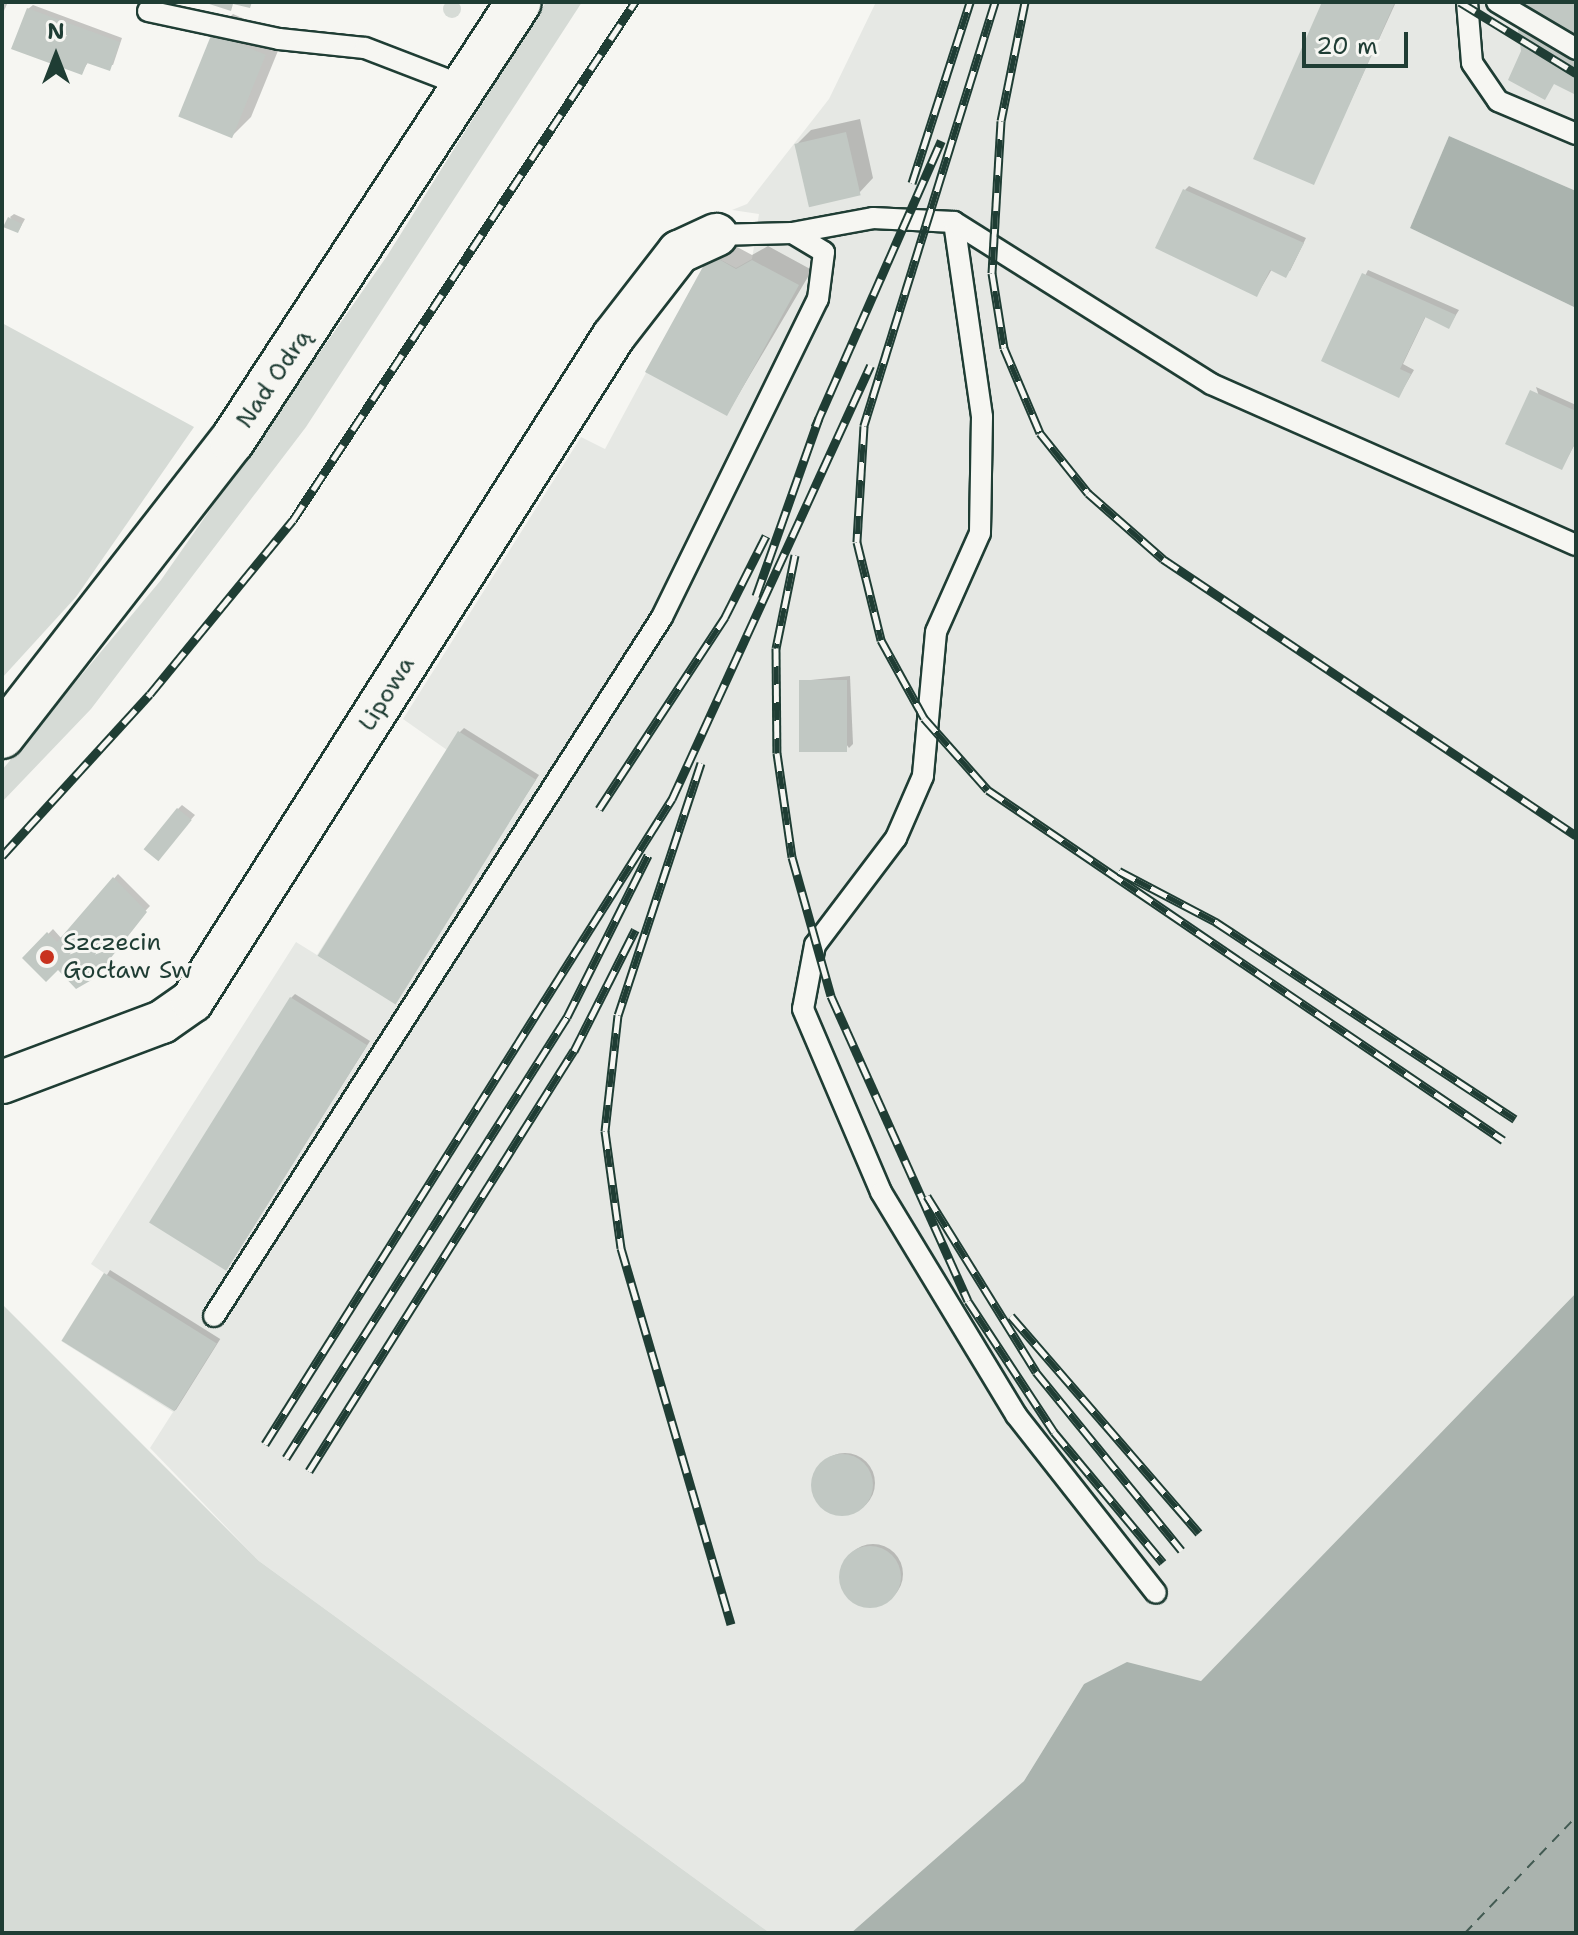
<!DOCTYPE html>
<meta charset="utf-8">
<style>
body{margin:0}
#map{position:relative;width:1578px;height:1935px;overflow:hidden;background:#f6f6f2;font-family:"Shantell Sans",sans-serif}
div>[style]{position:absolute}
.built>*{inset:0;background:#e6e8e4}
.green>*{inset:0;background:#d6dbd6}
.round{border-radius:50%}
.water>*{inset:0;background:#aab3ae}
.shadow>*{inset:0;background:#0003;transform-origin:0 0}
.ferry>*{height:2px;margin-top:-1px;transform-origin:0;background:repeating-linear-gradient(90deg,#425a52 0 10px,transparent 0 18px)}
.building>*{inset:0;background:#c1c8c3;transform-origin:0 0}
.roads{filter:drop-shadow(2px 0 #1f3d34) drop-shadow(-2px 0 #1f3d34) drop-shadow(0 2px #1f3d34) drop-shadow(0 -2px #1f3d34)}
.service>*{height:20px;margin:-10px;padding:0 10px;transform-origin:10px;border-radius:10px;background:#f6f6f2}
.minor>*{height:42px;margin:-21px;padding:0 21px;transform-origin:21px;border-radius:21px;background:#f6f6f2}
.tertiary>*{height:44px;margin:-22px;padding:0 22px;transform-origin:22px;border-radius:22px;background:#f6f6f2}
.rail>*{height:9px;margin-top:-4.5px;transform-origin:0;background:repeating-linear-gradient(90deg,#f6f6f2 0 18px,#1f3d34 0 36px);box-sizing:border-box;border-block:2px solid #1f3d34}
.dots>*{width:22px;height:22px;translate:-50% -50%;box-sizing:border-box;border:4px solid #f6f6f2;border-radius:50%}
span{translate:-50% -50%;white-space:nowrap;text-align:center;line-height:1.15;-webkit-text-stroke:6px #f6f6f2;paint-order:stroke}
.street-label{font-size:24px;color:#1f3d34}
.poi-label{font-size:24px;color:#1f3d34}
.left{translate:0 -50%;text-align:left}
.frame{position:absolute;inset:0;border:4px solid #1f3d34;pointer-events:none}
.north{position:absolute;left:16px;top:16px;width:80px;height:80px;-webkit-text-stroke:6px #f6f6f2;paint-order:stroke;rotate:0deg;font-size:22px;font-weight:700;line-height:32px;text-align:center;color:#1f3d34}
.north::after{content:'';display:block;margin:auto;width:28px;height:36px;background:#1f3d34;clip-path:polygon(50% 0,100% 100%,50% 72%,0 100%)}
.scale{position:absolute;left:1302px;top:32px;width:106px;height:36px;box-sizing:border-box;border:4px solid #1f3d34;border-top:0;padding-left:10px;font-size:24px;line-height:28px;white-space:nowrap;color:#1f3d34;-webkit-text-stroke:6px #f6f6f2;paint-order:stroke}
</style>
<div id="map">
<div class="built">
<i style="clip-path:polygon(876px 2px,1576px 2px,1576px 191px,1449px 136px,1410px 228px,1576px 308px,1576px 1293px,1201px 1681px,1127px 1663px,1084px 1684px,1024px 1781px,851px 1933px,770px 1933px,259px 1561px,150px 1448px,173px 1412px,61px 1341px,104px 1273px,91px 1264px,296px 942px,317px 955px,447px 750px,403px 719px,581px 437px,605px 449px,710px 254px,736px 268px,752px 259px,759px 214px,732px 210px,747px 204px,829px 99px)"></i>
</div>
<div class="green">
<i class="round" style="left:443px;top:0;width:18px;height:18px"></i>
<i style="clip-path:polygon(546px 2px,582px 2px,306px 427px,91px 709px,2px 802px,2px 770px,161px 580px,387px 256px)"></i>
<i style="clip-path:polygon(2px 323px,194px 427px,76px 597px,2px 678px)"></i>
<i style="clip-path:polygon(2px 1304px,259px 1561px,770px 1933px,2px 1933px)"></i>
</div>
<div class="water">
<i style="clip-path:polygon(1449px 136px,1576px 191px,1576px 308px,1410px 228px)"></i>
<i style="clip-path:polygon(1576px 1293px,1576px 1933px,851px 1933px,1024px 1781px,1084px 1684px,1127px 1662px,1201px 1681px)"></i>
</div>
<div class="shadow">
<i style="clip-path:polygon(2px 2px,8px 2px,2px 15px)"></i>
<i style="clip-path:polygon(1325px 2px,1396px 2px,1313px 183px)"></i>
<i style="clip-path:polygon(33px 5px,122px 38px,113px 65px,89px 61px,81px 73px,28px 9px)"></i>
<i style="clip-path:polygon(233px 14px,284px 36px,251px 117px,232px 136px,213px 34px)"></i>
<i style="clip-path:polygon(860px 119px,873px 178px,859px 193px,796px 145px,811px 130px)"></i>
<i style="clip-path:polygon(1189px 186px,1306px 238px,1290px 271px,1272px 269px,1257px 295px,1185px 190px)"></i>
<i style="clip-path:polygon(14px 214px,25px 219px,19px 230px,10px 217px)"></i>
<i style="clip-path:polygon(726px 241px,752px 255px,768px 246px,812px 270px,727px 414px,648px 372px)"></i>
<i style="clip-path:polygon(1368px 270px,1459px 310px,1449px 326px,1426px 316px,1403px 364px,1414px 370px,1399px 396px,1323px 360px)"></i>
<i style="clip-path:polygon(1536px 387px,1576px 405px,1576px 442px,1562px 468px)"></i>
<i style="clip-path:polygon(850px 676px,853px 744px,849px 748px,801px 681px)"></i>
<i style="clip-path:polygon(464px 728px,539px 775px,394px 1002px,460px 732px)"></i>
<i style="clip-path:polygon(182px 805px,195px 815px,161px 854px,178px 809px)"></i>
<i style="clip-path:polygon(118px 874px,150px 906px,111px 947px,103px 968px,58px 968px,25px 958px,53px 929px,62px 939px)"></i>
<i style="clip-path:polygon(295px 994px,370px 1041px,229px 1263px,291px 998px)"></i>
<i style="left:110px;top:1270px;width:130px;height:84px;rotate:32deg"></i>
<i class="round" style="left:815px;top:1453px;width:60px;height:60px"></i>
<i class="round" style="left:843px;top:1544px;width:60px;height:60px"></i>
</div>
<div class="ferry">
<i style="left:1465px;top:1933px;width:161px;rotate:-46.3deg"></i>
</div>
<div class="building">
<i style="clip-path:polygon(203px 2px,252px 2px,250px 8px,233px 4px,231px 11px)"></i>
<i style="clip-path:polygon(1322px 2px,1395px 2px,1314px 185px,1253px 159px)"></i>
<i style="clip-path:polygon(1514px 2px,1576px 2px,1576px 95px,1554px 84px,1545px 100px,1508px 80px,1521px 51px)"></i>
<i style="clip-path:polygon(27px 8px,120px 42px,110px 71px,87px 63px,82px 75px,11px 49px)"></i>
<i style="left:212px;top:33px;width:58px;height:90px;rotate:22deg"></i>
<i style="left:846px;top:132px;width:65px;height:53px;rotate:77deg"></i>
<i style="clip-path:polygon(1183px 189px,1304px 243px,1286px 278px,1270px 270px,1257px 297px,1155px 248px)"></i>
<i style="clip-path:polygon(8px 217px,22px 224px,18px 233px,3px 227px)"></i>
<i style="clip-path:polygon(710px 254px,736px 269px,752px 260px,799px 285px,727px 416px,645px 372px)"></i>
<i style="clip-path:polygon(1362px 273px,1456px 315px,1449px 329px,1425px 317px,1400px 369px,1411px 374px,1399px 398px,1321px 361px)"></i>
<i style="clip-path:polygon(1530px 390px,1576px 411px,1576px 441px,1562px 470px,1505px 444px)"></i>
<i style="left:799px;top:680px;width:48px;height:72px"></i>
<i style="left:458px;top:731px;width:92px;height:265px;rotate:32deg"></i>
<i style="left:177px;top:808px;width:19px;height:53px;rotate:39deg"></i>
<i style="clip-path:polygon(113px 877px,147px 912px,95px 978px,76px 989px,58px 970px,46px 982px,22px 958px,47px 932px,57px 942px)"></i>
<i style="left:290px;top:997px;width:91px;height:266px;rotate:32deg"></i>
<i style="left:104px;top:1273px;width:133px;height:80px;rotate:32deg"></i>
<i class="round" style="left:811px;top:1454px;width:62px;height:62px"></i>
<i class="round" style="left:839px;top:1546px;width:62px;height:62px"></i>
</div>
<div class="roads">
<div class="service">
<i style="left:1467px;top:2px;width:61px;rotate:85.3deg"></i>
<i style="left:1472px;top:63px;width:46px;rotate:55.6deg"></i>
<i style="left:1498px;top:101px;width:85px;rotate:22.9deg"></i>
<i style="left:1497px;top:2px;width:92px;rotate:30.7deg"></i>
<i style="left:148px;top:11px;width:134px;rotate:12.1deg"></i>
<i style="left:279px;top:39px;width:86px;rotate:6deg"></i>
<i style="left:365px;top:48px;width:106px;rotate:21deg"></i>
<i style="left:954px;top:222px;width:197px;rotate:81.8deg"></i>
<i style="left:982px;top:417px;width:116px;rotate:91deg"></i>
<i style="left:980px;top:533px;width:108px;rotate:114deg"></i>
<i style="left:936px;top:632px;width:145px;rotate:95.2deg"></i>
<i style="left:923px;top:776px;width:68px;rotate:113.5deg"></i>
<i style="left:896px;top:838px;width:134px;rotate:127.1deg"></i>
<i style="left:815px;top:945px;width:65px;rotate:100.6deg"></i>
<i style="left:803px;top:1009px;width:199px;rotate:66.9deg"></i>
<i style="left:881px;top:1192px;width:261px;rotate:58.8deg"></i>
<i style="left:1016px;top:1415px;width:226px;rotate:51.8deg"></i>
<i style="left:792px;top:233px;width:82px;rotate:-10.5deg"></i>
<i style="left:873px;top:218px;width:81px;rotate:2.8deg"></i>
<i style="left:954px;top:222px;width:304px;rotate:32.2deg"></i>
<i style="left:1211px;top:384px;width:399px;rotate:23.8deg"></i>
<i style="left:214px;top:1316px;width:830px;rotate:-57.34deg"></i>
<i style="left:662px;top:617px;width:354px;rotate:-63.9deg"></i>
<i style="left:818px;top:299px;width:47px;rotate:-82.7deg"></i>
<i style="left:824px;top:252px;width:37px;rotate:-149deg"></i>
<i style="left:792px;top:233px;width:76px;rotate:178.5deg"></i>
</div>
<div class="minor">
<i style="left:2px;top:1082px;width:171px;rotate:-20.6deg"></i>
<i style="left:162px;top:1022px;width:37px;rotate:-35deg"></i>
<i style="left:192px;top:1001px;width:786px;rotate:-57.62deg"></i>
<i style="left:613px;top:337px;width:108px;rotate:-52.2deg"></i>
<i style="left:679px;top:252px;width:41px;rotate:-24.7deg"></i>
</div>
<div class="tertiary">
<i style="left:2px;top:736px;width:374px;rotate:-52.1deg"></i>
<i style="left:232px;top:441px;width:524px;rotate:-56.83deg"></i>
</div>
</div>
<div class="rail">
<i style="left:995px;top:2px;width:444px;rotate:107.2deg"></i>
<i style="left:864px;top:426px;width:116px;rotate:93.5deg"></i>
<i style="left:857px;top:542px;width:101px;rotate:76.2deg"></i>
<i style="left:881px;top:640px;width:89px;rotate:61.1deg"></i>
<i style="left:924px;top:718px;width:96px;rotate:48.4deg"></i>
<i style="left:988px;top:790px;width:623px;rotate:34.2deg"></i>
<i style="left:1025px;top:2px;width:121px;rotate:101.4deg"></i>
<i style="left:1001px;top:121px;width:152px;rotate:93.4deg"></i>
<i style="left:992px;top:273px;width:76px;rotate:80.9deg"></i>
<i style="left:1004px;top:348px;width:92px;rotate:67deg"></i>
<i style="left:1040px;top:433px;width:77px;rotate:51.3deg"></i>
<i style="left:1088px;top:493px;width:100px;rotate:41.3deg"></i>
<i style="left:1163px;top:559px;width:497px;rotate:33.8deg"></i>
<i style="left:1460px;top:2px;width:136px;rotate:31.5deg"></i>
<i style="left:912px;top:183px;width:190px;rotate:-72.2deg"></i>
<i style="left:815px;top:427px;width:313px;rotate:-66.2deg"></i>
<i style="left:795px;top:555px;width:95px;rotate:101.5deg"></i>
<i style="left:776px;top:648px;width:105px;rotate:89.5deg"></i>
<i style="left:777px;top:753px;width:105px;rotate:81.8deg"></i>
<i style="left:792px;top:857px;width:144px;rotate:74.3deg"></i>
<i style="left:831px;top:996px;width:334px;rotate:65.8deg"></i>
<i style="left:968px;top:1301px;width:157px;rotate:56.7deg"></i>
<i style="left:1054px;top:1432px;width:170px;rotate:50.2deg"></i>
<i style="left:756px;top:596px;width:189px;rotate:-70.5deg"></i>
<i style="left:701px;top:763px;width:265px;rotate:108.2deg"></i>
<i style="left:618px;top:1015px;width:117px;rotate:96.4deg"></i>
<i style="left:605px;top:1131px;width:118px;rotate:82.2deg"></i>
<i style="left:621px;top:1248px;width:392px;rotate:73.7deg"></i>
<i style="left:599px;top:809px;width:230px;rotate:-56.7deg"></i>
<i style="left:725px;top:617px;width:91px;rotate:-63.2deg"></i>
<i style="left:2px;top:856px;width:219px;rotate:-47.6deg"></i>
<i style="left:150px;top:694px;width:225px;rotate:-50.6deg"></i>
<i style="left:293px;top:520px;width:621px;rotate:-56.57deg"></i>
<i style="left:1119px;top:871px;width:110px;rotate:27.7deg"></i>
<i style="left:1216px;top:922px;width:358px;rotate:33.4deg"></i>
<i style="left:927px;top:1196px;width:207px;rotate:58.2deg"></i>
<i style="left:1036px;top:1372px;width:230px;rotate:50.8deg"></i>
<i style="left:1011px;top:1316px;width:287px;rotate:49.1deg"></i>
<i style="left:265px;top:1444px;width:763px;rotate:-57.75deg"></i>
<i style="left:672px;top:799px;width:477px;rotate:-65.4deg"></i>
<i style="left:286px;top:1458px;width:523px;rotate:-57.5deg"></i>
<i style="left:567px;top:1017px;width:181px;rotate:-63.4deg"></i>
<i style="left:309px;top:1471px;width:497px;rotate:-57.8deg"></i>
<i style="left:574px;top:1051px;width:136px;rotate:-63.2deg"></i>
</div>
<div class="dots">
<i style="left:47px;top:957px;background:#c8321e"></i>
</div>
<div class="street-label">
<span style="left:274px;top:379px;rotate:-56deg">Nad Odrą</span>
<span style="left:387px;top:694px;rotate:-58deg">Lipowa</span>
</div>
<div class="poi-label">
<span class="left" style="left:63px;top:957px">Szczecin<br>Gocław Sw</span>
</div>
<div class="frame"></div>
<div class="north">N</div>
<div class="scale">20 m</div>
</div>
